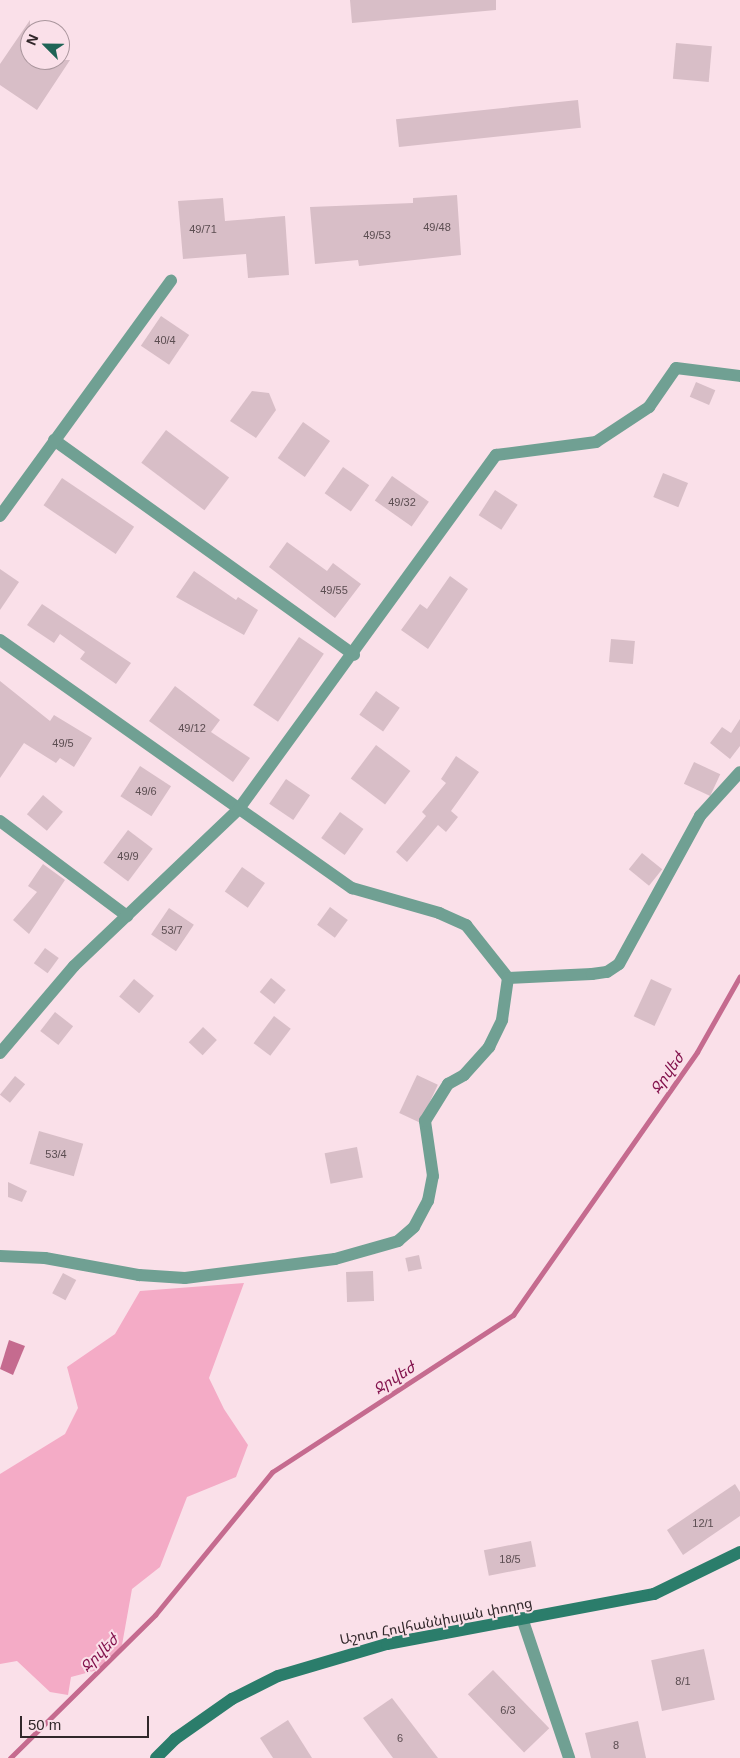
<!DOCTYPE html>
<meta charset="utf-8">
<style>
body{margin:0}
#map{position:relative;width:740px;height:1758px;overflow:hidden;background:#fae0e9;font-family:Arial,"Noto Sans Armenian",sans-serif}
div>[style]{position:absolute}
.green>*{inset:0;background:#f4abc6}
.water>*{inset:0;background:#c56b8f}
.stream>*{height:5px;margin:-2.5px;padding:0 2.5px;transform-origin:2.5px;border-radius:2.5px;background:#c56b8f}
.building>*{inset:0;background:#d8bec7;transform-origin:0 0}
.street>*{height:12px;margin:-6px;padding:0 6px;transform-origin:6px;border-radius:6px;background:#70a093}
.secondary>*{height:12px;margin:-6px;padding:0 6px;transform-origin:6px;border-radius:6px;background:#2b7d6b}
span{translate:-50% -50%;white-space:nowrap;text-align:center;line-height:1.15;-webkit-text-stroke:4px #fae0e9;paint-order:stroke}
.number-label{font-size:11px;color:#5b4d51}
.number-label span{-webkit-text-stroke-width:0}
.street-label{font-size:14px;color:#31272a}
.water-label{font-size:15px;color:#83134d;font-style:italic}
.north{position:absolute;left:20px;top:20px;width:50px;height:50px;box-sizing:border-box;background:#fae0e9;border:1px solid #aa969d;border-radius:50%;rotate:293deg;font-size:14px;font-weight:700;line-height:20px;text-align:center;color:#31272a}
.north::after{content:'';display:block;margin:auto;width:18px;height:22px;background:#1f6456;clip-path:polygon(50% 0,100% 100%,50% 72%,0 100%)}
.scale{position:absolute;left:20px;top:1716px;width:129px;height:22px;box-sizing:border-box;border:2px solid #31272a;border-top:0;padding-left:6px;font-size:15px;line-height:18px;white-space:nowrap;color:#31272a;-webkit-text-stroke:4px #fae0e9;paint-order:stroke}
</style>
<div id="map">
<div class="green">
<i style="clip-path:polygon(244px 1283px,209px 1378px,224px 1409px,248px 1445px,236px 1477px,187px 1497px,160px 1567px,132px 1589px,122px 1645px,105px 1668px,71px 1677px,68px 1695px,50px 1692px,17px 1661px,0 1664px,0 1474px,65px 1434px,78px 1408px,67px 1367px,115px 1334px,140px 1291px)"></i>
</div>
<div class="water">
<i style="clip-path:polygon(9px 1340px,25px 1346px,13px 1375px,0 1369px)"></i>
</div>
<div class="stream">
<i style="left:10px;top:1758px;width:204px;rotate:-44.6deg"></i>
<i style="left:155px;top:1615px;width:185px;rotate:-50.7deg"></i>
<i style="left:272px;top:1472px;width:288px;rotate:-33.1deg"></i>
<i style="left:513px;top:1315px;width:321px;rotate:-55deg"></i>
<i style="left:697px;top:1052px;width:87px;rotate:-60.5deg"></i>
</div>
<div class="building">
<i style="clip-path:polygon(350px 0,496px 0,496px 10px,352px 23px)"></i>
<i style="clip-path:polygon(30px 20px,30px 60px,70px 60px,37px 110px,0 85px,0 64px)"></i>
<i style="left:676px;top:43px;width:36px;height:36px;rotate:5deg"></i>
<i style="left:578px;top:100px;width:28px;height:183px;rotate:84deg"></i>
<i style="clip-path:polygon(457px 195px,461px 255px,359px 266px,358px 260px,315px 264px,310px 207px,413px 203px,413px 198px)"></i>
<i style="clip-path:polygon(223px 198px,225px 221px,285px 216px,289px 275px,248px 278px,246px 254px,183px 259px,178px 201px)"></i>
<i style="left:161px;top:316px;width:34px;height:36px;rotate:34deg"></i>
<i style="left:696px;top:382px;width:21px;height:16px;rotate:23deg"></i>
<i style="clip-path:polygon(252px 391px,269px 393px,276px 410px,256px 438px,230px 421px)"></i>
<i style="left:303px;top:422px;width:33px;height:44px;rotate:35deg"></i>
<i style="left:166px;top:430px;width:79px;height:41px;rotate:37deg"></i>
<i style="left:343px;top:467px;width:32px;height:32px;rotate:35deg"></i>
<i style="left:663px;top:473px;width:27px;height:26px;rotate:22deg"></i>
<i style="left:392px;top:476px;width:45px;height:30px;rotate:35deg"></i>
<i style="left:62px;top:478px;width:87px;height:33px;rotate:34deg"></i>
<i style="left:495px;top:490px;width:27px;height:30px;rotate:33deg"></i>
<i style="clip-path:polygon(287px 542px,327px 571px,333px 563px,361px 584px,335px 618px,269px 567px)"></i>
<i style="clip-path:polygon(0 569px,19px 582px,0 610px)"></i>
<i style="clip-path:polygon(194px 571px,236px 600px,238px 597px,258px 610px,244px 635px,176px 597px)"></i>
<i style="clip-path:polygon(450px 576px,468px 589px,428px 649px,401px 630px,420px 604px,427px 609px)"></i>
<i style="clip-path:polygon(42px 604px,131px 663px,116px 684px,80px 659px,85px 652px,60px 634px,54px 643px,27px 625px)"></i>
<i style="left:299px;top:637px;width:30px;height:82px;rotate:34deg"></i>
<i style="left:611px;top:639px;width:24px;height:23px;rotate:5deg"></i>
<i style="clip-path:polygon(0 681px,50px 721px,54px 715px,92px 738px,74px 767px,60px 758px,56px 763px,24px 743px,0 778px)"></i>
<i style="clip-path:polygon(175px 686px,220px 720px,211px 732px,250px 758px,233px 782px,149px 721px)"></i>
<i style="left:376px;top:691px;width:29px;height:29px;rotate:35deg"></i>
<i style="clip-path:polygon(740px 719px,740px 746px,730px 759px,710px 743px,722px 727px,731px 733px)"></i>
<i style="left:376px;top:745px;width:43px;height:42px;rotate:37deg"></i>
<i style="clip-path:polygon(456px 756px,479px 772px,451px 811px,458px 817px,446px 832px,438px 825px,407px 862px,396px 852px,426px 816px,422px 812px,446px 783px,441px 779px)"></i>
<i style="left:694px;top:762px;width:29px;height:24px;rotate:25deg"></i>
<i style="left:140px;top:766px;width:37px;height:36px;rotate:33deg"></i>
<i style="left:286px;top:779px;width:29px;height:30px;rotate:34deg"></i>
<i style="left:43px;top:795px;width:26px;height:25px;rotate:40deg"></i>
<i style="left:340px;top:812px;width:29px;height:32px;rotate:36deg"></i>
<i style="left:128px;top:830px;width:31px;height:41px;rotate:37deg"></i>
<i style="left:642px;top:853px;width:26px;height:21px;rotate:39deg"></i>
<i style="clip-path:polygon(43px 864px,65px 880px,29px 934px,13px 920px,37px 892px,28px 886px)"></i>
<i style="left:242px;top:867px;width:28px;height:30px;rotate:35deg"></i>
<i style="left:330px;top:907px;width:22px;height:22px;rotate:36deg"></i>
<i style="left:169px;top:908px;width:30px;height:32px;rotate:34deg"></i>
<i style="left:45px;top:948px;width:17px;height:19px;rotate:36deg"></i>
<i style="left:271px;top:978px;width:19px;height:18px;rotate:39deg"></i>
<i style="left:134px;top:979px;width:26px;height:23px;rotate:40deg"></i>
<i style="left:651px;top:979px;width:23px;height:41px;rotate:25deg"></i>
<i style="left:55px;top:1012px;width:23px;height:24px;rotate:38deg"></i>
<i style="left:274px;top:1016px;width:21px;height:34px;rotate:37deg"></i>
<i style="left:203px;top:1027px;width:19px;height:21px;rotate:43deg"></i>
<i style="left:417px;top:1075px;width:23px;height:42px;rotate:25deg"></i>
<i style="left:15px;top:1076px;width:13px;height:24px;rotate:39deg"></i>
<i style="left:39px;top:1131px;width:46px;height:34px;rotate:16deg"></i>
<i style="left:357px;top:1147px;width:31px;height:33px;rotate:79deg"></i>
<i style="clip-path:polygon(8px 1182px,27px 1191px,22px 1202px,8px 1197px)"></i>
<i style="left:419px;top:1255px;width:14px;height:14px;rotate:78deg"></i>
<i style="left:373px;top:1271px;width:30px;height:27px;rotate:88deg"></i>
<i style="left:63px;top:1273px;width:15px;height:23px;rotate:28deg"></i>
<i style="clip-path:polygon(735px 1484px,740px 1492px,740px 1516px,683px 1555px,667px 1530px)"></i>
<i style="left:531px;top:1541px;width:26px;height:48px;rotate:79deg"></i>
<i style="left:704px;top:1649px;width:52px;height:54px;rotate:78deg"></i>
<i style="left:493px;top:1670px;width:81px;height:35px;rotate:46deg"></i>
<i style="clip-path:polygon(392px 1698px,438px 1758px,393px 1758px,363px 1718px)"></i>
<i style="clip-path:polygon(288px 1720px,312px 1758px,273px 1758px,260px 1738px)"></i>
<i style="clip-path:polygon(638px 1721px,646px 1758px,591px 1758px,585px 1733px)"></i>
</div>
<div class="street">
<i style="left:54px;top:440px;width:369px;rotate:35.6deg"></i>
<i style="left:0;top:516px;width:291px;rotate:-54deg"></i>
<i style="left:0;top:640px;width:431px;rotate:35.2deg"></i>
<i style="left:352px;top:888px;width:91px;rotate:16deg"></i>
<i style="left:439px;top:913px;width:30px;rotate:24deg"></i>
<i style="left:466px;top:925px;width:68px;rotate:51.6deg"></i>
<i style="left:0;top:821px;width:159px;rotate:36.8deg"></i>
<i style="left:508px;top:978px;width:84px;rotate:-2.7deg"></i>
<i style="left:592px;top:974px;width:15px;rotate:-8deg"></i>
<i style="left:607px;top:972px;width:14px;rotate:-34deg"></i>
<i style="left:619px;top:964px;width:169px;rotate:-61.3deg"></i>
<i style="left:700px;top:816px;width:59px;rotate:-47.7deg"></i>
<i style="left:0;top:1053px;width:114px;rotate:-49.6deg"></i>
<i style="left:74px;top:966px;width:226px;rotate:-43.6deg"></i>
<i style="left:238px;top:810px;width:439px;rotate:-54deg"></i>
<i style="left:496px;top:455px;width:101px;rotate:-7.4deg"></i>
<i style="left:596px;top:442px;width:64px;rotate:-33.4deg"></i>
<i style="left:649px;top:407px;width:47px;rotate:-55.3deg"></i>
<i style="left:676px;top:368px;width:64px;rotate:7.1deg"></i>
<i style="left:0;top:1256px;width:45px;rotate:2.5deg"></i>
<i style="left:45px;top:1258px;width:96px;rotate:10.3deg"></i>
<i style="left:139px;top:1275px;width:46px;rotate:3.7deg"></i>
<i style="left:185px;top:1278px;width:151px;rotate:-7.2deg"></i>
<i style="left:335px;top:1259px;width:66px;rotate:-15.9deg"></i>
<i style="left:398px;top:1241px;width:21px;rotate:-41deg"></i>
<i style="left:414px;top:1227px;width:30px;rotate:-62deg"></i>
<i style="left:428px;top:1201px;width:25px;rotate:-79deg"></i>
<i style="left:433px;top:1176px;width:56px;rotate:-98.3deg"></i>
<i style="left:425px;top:1121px;width:44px;rotate:-58.1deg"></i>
<i style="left:448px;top:1084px;width:18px;rotate:-29deg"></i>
<i style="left:464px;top:1075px;width:38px;rotate:-48deg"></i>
<i style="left:489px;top:1047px;width:30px;rotate:-64deg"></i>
<i style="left:502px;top:1020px;width:42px;rotate:-81.9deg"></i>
<i style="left:522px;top:1618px;width:148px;rotate:71.4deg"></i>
</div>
<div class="secondary">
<i style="left:156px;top:1758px;width:27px;rotate:-45deg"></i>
<i style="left:175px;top:1739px;width:70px;rotate:-35.1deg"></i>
<i style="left:232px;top:1699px;width:51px;rotate:-26.6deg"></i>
<i style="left:278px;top:1676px;width:114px;rotate:-16.4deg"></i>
<i style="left:387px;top:1644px;width:272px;rotate:-10.6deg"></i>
<i style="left:654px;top:1594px;width:96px;rotate:-26deg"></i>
</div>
<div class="number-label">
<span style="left:437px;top:227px">49/48</span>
<span style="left:203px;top:229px">49/71</span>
<span style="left:377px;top:235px">49/53</span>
<span style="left:165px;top:340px">40/4</span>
<span style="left:402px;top:502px">49/32</span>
<span style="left:334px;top:590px">49/55</span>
<span style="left:192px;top:728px">49/12</span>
<span style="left:63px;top:743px">49/5</span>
<span style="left:146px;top:791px">49/6</span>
<span style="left:128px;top:856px">49/9</span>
<span style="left:172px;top:930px">53/7</span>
<span style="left:56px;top:1154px">53/4</span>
<span style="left:703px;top:1523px">12/1</span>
<span style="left:510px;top:1559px">18/5</span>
<span style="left:683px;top:1681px">8/1</span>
<span style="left:508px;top:1710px">6/3</span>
<span style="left:400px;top:1738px">6</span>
<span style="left:616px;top:1745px">8</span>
</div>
<div class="street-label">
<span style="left:436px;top:1621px;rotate:-11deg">Աշոտ Հովհաննիսյան փողոց</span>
</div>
<div class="water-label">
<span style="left:667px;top:1073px;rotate:-55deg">Ջրվեժ</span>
<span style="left:394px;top:1378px;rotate:-33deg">Ջրվեժ</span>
<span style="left:99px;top:1653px;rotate:-45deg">Ջրվեժ</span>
</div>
<div class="north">N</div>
<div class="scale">50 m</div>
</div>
